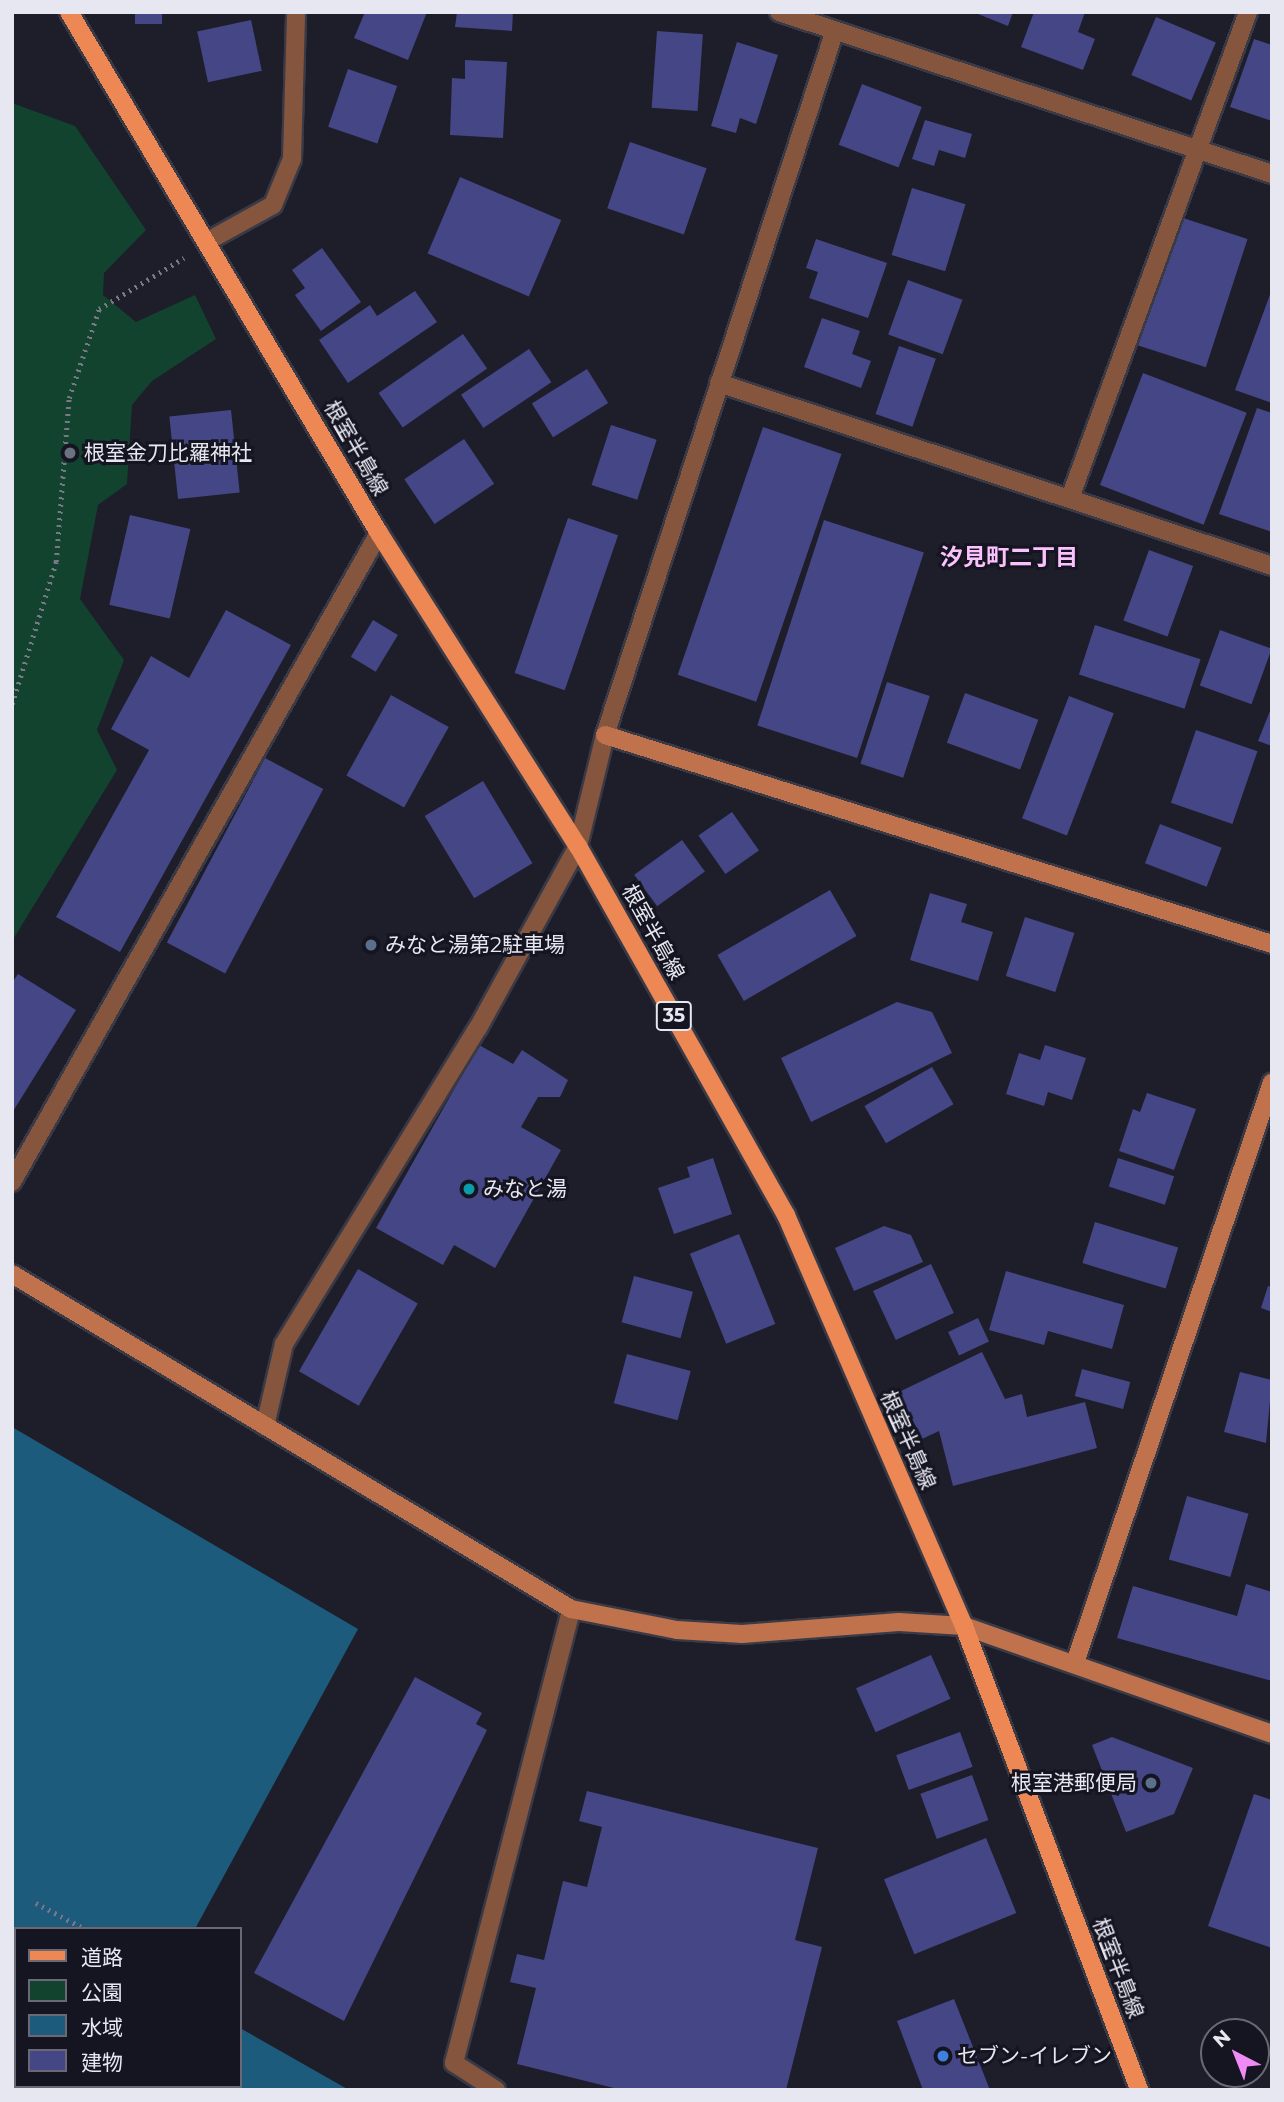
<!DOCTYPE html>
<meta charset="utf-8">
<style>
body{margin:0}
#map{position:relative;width:1284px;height:2102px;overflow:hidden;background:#1e1d2a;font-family:Montserrat,"Noto Sans JP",sans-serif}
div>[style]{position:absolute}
.green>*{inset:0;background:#12432f}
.water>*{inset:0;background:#1d5b7d}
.building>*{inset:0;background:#454686;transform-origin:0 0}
.path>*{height:4.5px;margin-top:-2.25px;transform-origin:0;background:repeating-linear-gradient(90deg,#797884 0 2px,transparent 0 7px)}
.roads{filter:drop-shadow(2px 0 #3a3946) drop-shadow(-2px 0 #3a3946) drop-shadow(0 2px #3a3946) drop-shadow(0 -2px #3a3946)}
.street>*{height:18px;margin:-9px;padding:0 9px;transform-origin:9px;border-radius:9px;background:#85553d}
.secondary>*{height:18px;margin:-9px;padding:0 9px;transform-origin:9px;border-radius:9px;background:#bf724b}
.primary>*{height:18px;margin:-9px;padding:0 9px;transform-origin:9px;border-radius:9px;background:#ed8855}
.dots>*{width:19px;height:19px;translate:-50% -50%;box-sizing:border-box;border:4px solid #151421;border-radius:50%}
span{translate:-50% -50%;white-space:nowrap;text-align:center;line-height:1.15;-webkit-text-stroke:6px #151421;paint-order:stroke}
.shield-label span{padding:2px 5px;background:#151421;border:2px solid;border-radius:5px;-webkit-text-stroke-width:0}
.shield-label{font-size:19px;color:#e7e7f1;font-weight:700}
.street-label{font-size:21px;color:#e7e7f1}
.poi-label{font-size:21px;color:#e7e7f1}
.left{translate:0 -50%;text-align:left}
.right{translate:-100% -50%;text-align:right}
.neighbourhood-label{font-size:23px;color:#fac1fc;font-weight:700}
.frame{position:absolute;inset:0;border:14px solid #e7e7f1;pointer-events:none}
.legend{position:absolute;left:14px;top:1927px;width:228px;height:161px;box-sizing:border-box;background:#151421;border:2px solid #696874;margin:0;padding:9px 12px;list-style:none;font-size:21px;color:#e7e7f1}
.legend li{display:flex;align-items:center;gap:14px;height:35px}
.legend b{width:35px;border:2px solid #696874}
.north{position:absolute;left:1200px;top:2018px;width:70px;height:70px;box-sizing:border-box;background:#151421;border:2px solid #696874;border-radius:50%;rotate:318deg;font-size:19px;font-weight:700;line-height:28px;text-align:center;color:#e7e7f1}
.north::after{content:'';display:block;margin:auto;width:24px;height:32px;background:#f08bf6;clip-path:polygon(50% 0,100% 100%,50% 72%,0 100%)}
</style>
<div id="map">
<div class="green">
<i style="clip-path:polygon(12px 103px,75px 126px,146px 230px,104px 273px,103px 295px,136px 322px,195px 295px,216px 339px,152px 381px,132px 405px,127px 484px,98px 505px,80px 599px,124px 660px,97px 730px,117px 770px,12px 941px)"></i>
</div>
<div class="water">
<i style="clip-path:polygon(12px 1427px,358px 1629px,195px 1929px,16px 1929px,16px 2086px,240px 2086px,240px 2028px,349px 2090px,12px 2090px)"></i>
</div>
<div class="building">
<i style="left:135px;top:12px;width:27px;height:12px"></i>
<i style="clip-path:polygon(365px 12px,427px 12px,408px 60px,354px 38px)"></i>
<i style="clip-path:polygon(457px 12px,513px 12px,512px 31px,455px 27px)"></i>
<i style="clip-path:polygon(973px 12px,1013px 12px,1008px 26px)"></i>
<i style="clip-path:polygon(1034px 12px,1085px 12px,1078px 32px,1095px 39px,1083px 70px,1021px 47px)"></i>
<i style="left:1156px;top:17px;width:65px;height:63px;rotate:23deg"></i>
<i style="left:251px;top:20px;width:52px;height:55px;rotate:78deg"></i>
<i style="left:657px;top:31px;width:46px;height:77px;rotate:4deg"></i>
<i style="clip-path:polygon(1254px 39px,1272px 45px,1272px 121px,1230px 107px)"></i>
<i style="clip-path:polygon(737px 42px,778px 55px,756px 124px,740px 118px,736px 133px,711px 126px)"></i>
<i style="clip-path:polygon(465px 60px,507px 62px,503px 138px,450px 135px,452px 78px,465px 79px)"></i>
<i style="left:348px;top:69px;width:52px;height:61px;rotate:19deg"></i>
<i style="left:862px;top:84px;width:64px;height:65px;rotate:21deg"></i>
<i style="clip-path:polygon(925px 120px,972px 134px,965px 158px,939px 150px,934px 166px,912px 159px)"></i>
<i style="left:630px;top:142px;width:81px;height:70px;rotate:19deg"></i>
<i style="left:460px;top:177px;width:110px;height:83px;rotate:23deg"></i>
<i style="left:912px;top:188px;width:56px;height:70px;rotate:17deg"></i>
<i style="left:1180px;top:217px;width:71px;height:135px;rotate:18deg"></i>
<i style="clip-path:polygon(816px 239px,887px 263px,868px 318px,809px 298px,818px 272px,806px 268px)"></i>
<i style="clip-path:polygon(322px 248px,361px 302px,321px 331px,295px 295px,305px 288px,292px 270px)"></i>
<i style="left:908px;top:280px;width:58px;height:58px;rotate:20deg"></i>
<i style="clip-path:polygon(1272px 289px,1272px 403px,1235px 390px)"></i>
<i style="clip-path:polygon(415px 291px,437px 322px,348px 383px,319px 340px,370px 305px,377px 316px)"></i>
<i style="clip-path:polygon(822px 318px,860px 331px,852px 354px,871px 361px,861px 388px,804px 367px)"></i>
<i style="left:463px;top:334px;width:42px;height:103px;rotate:55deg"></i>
<i style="left:899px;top:346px;width:39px;height:72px;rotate:19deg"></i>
<i style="left:529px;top:349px;width:40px;height:82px;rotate:56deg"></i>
<i style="left:587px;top:369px;width:40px;height:65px;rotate:58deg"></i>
<i style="left:1143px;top:373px;width:111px;height:120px;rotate:21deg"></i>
<i style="clip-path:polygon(1257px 408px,1272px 413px,1272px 532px,1219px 514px)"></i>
<i style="left:231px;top:410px;width:83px;height:62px;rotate:84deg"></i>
<i style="left:611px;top:425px;width:48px;height:63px;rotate:18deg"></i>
<i style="left:763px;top:427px;width:83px;height:262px;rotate:19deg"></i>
<i style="left:464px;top:439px;width:54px;height:72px;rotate:56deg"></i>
<i style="left:130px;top:515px;width:62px;height:92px;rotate:13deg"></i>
<i style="left:568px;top:518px;width:53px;height:164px;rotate:19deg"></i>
<i style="left:824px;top:520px;width:105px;height:216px;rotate:18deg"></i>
<i style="left:1149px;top:550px;width:47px;height:75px;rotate:20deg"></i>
<i style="clip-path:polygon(226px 610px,291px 645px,120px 952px,56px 917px,149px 750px,111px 729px,151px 656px,189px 678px)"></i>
<i style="left:373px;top:620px;width:29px;height:43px;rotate:31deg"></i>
<i style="left:1095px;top:625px;width:111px;height:52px;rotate:18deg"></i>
<i style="left:1220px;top:630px;width:55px;height:59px;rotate:20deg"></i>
<i style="left:887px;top:682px;width:45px;height:86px;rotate:18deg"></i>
<i style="left:965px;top:693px;width:78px;height:53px;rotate:20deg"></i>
<i style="left:391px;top:695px;width:66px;height:92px;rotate:29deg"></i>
<i style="left:1069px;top:696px;width:48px;height:131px;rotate:21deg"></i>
<i style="clip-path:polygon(1272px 706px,1272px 746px,1258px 741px)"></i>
<i style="left:1196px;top:730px;width:65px;height:77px;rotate:19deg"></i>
<i style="left:265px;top:758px;width:66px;height:209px;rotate:28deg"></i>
<i style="left:483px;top:781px;width:96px;height:68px;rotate:59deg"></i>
<i style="left:732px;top:812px;width:47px;height:41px;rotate:55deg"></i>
<i style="left:1160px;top:824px;width:66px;height:42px;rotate:21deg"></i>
<i style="left:682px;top:840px;width:39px;height:59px;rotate:54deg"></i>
<i style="left:830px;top:890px;width:53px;height:130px;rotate:60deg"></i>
<i style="clip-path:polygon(930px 893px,967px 904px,961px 922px,993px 932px,978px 981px,910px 960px)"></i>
<i style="left:1025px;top:917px;width:52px;height:62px;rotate:18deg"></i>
<i style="clip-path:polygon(18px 974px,76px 1010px,12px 1113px,12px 983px)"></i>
<i style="clip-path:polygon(897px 1002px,932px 1012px,952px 1053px,811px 1122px,781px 1058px)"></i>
<i style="clip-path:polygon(479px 1045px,513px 1064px,522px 1050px,568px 1080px,560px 1097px,538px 1097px,521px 1127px,561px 1150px,495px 1268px,454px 1245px,443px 1265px,376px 1228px)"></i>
<i style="clip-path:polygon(1045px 1045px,1086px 1058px,1072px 1100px,1048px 1092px,1044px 1106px,1006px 1094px,1019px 1053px,1040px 1060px)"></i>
<i style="left:932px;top:1067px;width:43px;height:78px;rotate:60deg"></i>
<i style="clip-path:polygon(1147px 1093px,1196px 1109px,1174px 1170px,1119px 1151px,1133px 1109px,1140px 1112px)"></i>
<i style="clip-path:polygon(713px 1158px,732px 1214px,674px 1234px,658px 1188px,690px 1177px,687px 1167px)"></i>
<i style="left:1118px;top:1158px;width:59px;height:30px;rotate:18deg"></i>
<i style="left:1095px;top:1222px;width:87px;height:43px;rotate:17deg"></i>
<i style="clip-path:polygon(884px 1226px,911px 1235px,923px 1262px,854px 1291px,835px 1248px)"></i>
<i style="left:739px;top:1234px;width:97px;height:53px;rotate:68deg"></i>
<i style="left:931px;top:1264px;width:54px;height:64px;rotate:65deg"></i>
<i style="left:358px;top:1269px;width:69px;height:118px;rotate:30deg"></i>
<i style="clip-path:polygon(1006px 1271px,1124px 1305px,1112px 1349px,1048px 1331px,1044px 1345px,989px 1330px)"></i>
<i style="left:634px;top:1276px;width:61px;height:48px;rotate:15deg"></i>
<i style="clip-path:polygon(1268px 1286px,1272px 1287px,1272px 1312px,1261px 1308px)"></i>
<i style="left:978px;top:1318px;width:26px;height:33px;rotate:65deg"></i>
<i style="clip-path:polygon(982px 1352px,1005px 1399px,1022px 1394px,1027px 1417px,1085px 1402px,1097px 1448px,953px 1486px,939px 1431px,922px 1439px,899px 1392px)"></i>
<i style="left:627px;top:1354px;width:66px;height:51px;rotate:15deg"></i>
<i style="left:1082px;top:1369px;width:50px;height:28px;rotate:15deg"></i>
<i style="clip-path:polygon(1240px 1372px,1272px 1380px,1266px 1443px,1224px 1432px)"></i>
<i style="left:1187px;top:1496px;width:64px;height:66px;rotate:16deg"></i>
<i style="clip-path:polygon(1246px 1584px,1272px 1592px,1272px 1681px,1117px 1638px,1133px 1586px,1237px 1616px)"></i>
<i style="left:931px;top:1655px;width:48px;height:82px;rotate:66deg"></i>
<i style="clip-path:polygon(415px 1677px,482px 1713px,476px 1724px,487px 1730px,344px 2021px,254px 1973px)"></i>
<i style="left:960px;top:1732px;width:37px;height:68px;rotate:70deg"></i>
<i style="clip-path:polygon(1112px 1737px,1193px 1768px,1174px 1814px,1126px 1832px,1092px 1745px)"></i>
<i style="left:972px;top:1775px;width:48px;height:55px;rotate:70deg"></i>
<i style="clip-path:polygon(587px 1791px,818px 1848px,795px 1940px,822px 1947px,786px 2090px,622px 2090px,517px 2064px,536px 1988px,510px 1982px,517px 1954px,544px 1960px,563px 1881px,587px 1887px,602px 1827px,579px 1821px)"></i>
<i style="clip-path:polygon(1254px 1794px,1272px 1800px,1272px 1948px,1208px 1926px)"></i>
<i style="left:986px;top:1838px;width:81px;height:110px;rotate:68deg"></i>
<i style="clip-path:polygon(954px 1999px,990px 2090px,923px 2090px,897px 2021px)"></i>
</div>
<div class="path">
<i style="left:12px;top:704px;width:149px;rotate:-72.8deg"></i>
<i style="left:56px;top:562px;width:165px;rotate:-85.5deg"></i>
<i style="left:69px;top:398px;width:94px;rotate:-71.4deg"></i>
<i style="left:99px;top:309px;width:99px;rotate:-31deg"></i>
<i style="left:36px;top:1903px;width:55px;rotate:28deg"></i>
</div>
<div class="roads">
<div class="street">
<i style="left:779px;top:12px;width:519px;rotate:18.19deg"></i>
<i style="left:208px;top:241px;width:74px;rotate:-29deg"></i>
<i style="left:273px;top:205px;width:50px;rotate:-67.6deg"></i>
<i style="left:292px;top:159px;width:147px;rotate:-88.4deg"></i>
<i style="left:719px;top:383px;width:582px;rotate:18.31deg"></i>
<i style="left:1070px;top:498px;width:518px;rotate:-69.88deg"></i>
<i style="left:12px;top:1182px;width:746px;rotate:-60.51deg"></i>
<i style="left:265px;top:1426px;width:84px;rotate:-77deg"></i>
<i style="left:284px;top:1344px;width:371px;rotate:-58.5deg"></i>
<i style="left:478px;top:1028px;width:208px;rotate:-61.2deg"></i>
<i style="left:578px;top:846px;width:114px;rotate:-76.3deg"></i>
<i style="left:605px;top:735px;width:738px;rotate:-71.93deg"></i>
<i style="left:496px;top:2090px;width:50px;rotate:-147.3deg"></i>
<i style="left:454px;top:2063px;width:469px;rotate:-75.5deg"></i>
</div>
<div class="secondary">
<i style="left:605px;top:735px;width:699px;rotate:17.4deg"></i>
<i style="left:12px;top:1274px;width:652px;rotate:30.93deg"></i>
<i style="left:571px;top:1609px;width:108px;rotate:11.2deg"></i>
<i style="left:677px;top:1630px;width:65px;rotate:3.5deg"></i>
<i style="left:742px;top:1634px;width:157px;rotate:-4.4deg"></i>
<i style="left:899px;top:1622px;width:65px;rotate:3.5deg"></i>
<i style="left:964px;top:1626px;width:326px;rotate:19.3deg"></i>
<i style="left:1075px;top:1663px;width:613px;rotate:-71.27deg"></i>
</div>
<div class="primary">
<i style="left:69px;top:12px;width:606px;rotate:59.25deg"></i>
<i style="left:379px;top:533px;width:371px;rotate:57.6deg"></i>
<i style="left:578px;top:846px;width:424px;rotate:60.6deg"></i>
<i style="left:786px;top:1215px;width:448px;rotate:66.6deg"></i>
<i style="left:964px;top:1626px;width:496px;rotate:69.3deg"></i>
</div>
</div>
<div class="dots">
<i style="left:70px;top:453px;background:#6b7280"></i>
<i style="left:371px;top:945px;background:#5c6f8a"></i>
<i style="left:469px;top:1189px;background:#0f9aa8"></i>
<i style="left:1151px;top:1783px;background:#5c6f8a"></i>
<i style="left:943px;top:2056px;background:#3f7fe0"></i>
</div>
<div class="shield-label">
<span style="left:674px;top:1016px">35</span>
</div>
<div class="street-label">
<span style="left:356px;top:448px;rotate:60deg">根室半島線</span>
<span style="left:653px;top:932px;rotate:61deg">根室半島線</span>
<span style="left:908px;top:1440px;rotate:66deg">根室半島線</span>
<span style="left:1118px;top:1968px;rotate:69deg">根室半島線</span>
</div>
<div class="poi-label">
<span class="left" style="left:84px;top:453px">根室金刀比羅神社</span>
<span class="left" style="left:385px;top:945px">みなと湯第2駐車場</span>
<span class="left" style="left:483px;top:1189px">みなと湯</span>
<span class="right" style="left:1137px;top:1783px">根室港郵便局</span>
<span class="left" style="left:957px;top:2056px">セブン-イレブン</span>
</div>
<div class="neighbourhood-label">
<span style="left:1009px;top:557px">汐見町二丁目</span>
</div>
<div class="frame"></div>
<ul class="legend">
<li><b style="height:9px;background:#ed8855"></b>道路</li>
<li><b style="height:19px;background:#12432f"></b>公園</li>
<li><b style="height:19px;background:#1d5b7d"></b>水域</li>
<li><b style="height:19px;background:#454686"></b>建物</li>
</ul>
<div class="north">N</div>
</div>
